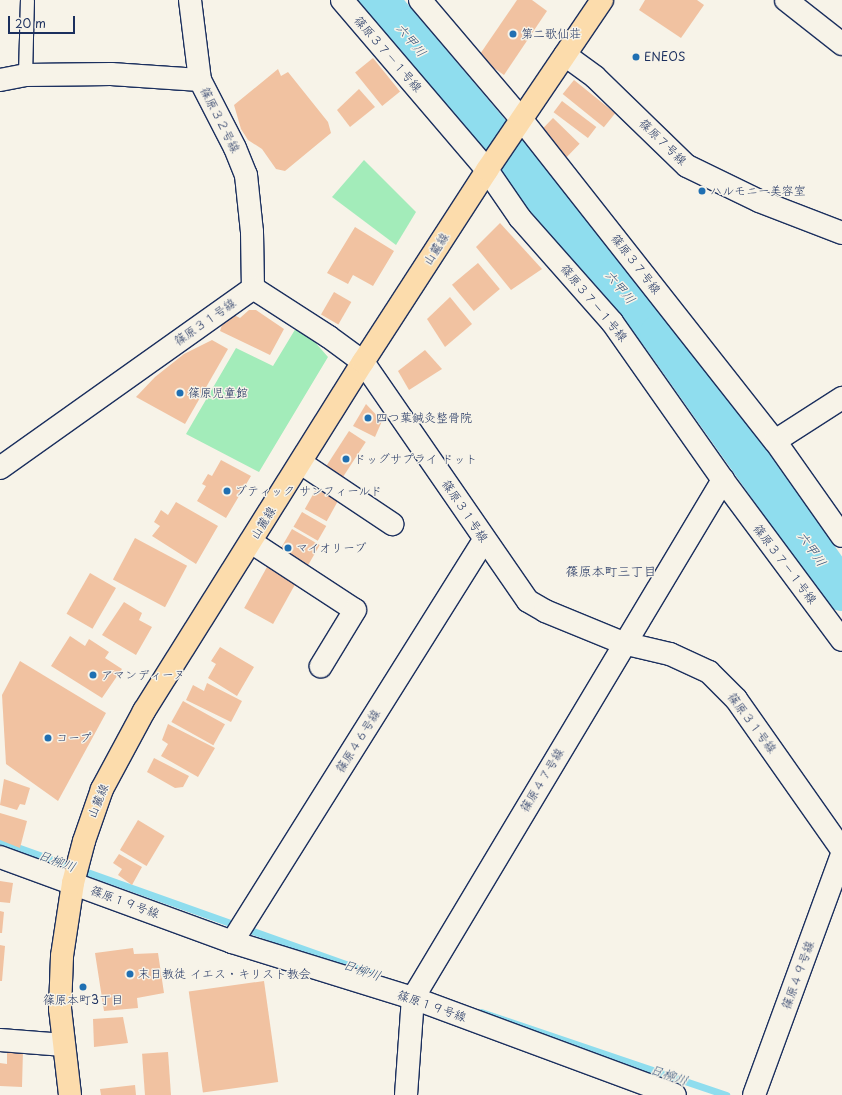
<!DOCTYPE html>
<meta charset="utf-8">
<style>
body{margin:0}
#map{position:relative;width:842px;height:1095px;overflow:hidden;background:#f7f3e8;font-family:"Playpen Sans","Klee One",sans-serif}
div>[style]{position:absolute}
.green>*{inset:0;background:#a3ecba}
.stream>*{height:7px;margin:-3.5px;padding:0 3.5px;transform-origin:3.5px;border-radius:3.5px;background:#8fddee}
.river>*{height:40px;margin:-20px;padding:0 20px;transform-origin:20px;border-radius:20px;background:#8fddee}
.building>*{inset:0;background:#f1c2a1;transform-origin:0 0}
.roads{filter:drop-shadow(1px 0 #1b2f5e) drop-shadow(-1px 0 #1b2f5e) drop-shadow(0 1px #1b2f5e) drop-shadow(0 -1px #1b2f5e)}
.lane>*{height:13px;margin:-6.5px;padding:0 6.5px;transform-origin:6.5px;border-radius:6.5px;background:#f7f3e8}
.street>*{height:22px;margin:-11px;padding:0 11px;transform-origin:11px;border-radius:11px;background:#f7f3e8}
.secondary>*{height:22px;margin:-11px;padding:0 11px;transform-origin:11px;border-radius:11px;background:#f7f3e8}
.primary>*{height:22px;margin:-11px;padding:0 11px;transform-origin:11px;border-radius:11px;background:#fcdcac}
.dots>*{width:11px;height:11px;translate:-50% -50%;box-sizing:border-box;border:2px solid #f7f3e8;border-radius:50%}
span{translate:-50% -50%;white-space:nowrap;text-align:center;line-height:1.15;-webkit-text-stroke:3px #f7f3e8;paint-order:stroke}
.poi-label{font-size:12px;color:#1b2f5e}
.left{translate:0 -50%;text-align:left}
.street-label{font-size:12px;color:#1b2f5e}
.water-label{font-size:13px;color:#32527b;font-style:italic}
.neighbourhood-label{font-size:13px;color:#1b2f5e}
.scale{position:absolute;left:8px;top:16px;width:67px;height:18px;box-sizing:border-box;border:2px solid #1b2f5e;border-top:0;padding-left:5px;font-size:12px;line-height:14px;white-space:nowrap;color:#1b2f5e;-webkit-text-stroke:3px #f7f3e8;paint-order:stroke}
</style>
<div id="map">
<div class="green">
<i style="clip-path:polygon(364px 160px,416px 212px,396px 245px,332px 197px)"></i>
<i style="clip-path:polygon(296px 328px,306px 332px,328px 357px,259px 472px,186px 434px,236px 348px,273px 366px)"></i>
</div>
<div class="stream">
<i style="left:0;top:841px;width:396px;rotate:19.6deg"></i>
<i style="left:481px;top:1012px;width:259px;rotate:18.7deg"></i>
</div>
<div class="river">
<i style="left:378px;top:0;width:437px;rotate:49.8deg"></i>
<i style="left:660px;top:334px;width:315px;rotate:54.7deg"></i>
</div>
<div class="building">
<i style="clip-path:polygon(517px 0,532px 0,547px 11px,504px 75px,478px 57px)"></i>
<i style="clip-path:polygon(645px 0,697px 0,704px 5px,681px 38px,639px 10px)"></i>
<i style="left:373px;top:58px;width:43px;height:23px;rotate:51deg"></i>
<i style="clip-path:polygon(278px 69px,281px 76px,288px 72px,328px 122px,331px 133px,285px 171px,276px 169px,262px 149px,248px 140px,241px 129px,234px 105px)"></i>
<i style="left:574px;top:80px;width:53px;height:18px;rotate:39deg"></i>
<i style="clip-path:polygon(359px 89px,375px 107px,350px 127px,337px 110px)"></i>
<i style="left:562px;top:101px;width:43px;height:14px;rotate:37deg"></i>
<i style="left:553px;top:118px;width:37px;height:22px;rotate:44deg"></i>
<i style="clip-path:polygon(500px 223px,542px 269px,511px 290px,476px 247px)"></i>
<i style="clip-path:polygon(355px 227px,394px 251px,373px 286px,353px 275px,348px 284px,327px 273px)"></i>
<i style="left:478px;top:263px;width:34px;height:34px;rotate:50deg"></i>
<i style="left:334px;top:292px;width:20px;height:26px;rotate:30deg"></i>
<i style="clip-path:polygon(450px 297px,472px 324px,445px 347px,427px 319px)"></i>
<i style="clip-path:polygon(249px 310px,256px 310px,284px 329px,270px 355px,220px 331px,223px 322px,234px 315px,240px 318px)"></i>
<i style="clip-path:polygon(212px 340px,228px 349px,185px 424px,136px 397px,155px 377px,184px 354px)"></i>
<i style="clip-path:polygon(425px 350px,442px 369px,409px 390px,398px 371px)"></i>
<i style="clip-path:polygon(366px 404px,382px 421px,375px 437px,353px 426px)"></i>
<i style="left:349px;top:431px;width:20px;height:50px;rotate:33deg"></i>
<i style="clip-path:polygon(221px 460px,251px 476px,226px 518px,197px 501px,206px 486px,202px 484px,208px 474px,212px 476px)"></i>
<i style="left:316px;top:489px;width:25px;height:23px;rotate:29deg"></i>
<i style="clip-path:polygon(176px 502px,218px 526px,196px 564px,152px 536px,160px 526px,154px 522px,161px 510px,168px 515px)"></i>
<i style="left:302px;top:512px;width:28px;height:17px;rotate:30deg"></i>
<i style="left:292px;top:529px;width:32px;height:30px;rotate:30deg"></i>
<i style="left:135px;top:538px;width:59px;height:47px;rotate:28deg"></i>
<i style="left:267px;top:567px;width:33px;height:47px;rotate:29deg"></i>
<i style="left:90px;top:573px;width:30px;height:47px;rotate:30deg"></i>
<i style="clip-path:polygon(124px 602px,142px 613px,139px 620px,152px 627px,136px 655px,102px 635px)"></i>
<i style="clip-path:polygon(70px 636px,85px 646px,89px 639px,109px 652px,105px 658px,122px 669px,102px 698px,51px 666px)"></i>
<i style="clip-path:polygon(220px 647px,254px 667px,237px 696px,208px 678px,216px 664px,211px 661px)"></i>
<i style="clip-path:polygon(20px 661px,106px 713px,58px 801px,6px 764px,2px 695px)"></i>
<i style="clip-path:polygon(207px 683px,242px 701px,231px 722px,186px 700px,193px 685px,204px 691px)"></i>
<i style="left:183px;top:701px;width:48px;height:24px;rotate:29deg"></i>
<i style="clip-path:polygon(168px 724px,215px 748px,198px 777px,161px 756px,168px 744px,162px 740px)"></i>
<i style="clip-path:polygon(154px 758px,189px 776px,183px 787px,175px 788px,147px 772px)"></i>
<i style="clip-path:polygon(4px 779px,30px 788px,25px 805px,20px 804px,17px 810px,0 805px)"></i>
<i style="clip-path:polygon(0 813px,27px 821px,20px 848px,0 840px)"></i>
<i style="left:138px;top:820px;width:31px;height:35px;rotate:31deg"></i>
<i style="clip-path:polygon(119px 854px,142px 867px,132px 885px,118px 875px,122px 869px,113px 863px)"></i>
<i style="clip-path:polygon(0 881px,13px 883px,10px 903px,0 902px)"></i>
<i style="clip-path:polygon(0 911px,4px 912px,2px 933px,0 933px)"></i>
<i style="clip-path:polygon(0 945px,5px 946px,2px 981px,0 981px)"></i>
<i style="clip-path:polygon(133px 948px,134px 954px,158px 953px,164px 993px,137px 998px,138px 1008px,104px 1011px,95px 953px)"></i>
<i style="left:264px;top:981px;width:102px;height:76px;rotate:82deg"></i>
<i style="clip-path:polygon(123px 1017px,128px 1043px,94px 1047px,93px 1019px)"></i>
<i style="clip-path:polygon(7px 1049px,23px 1050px,22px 1087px,0 1086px,0 1063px,7px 1064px)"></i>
<i style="left:168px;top:1052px;width:43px;height:26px;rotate:86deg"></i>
<i style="clip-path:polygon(135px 1085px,136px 1095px,101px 1095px,100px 1089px)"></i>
</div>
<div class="roads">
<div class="lane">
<i style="left:25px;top:75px;width:75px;rotate:-88.5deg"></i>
</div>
<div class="street">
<i style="left:190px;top:0;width:81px;rotate:82.9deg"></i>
<i style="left:342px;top:0;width:223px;rotate:49.5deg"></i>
<i style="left:487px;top:170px;width:58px;rotate:55.5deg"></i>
<i style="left:520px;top:218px;width:139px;rotate:48.5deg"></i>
<i style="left:612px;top:322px;width:193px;rotate:54.9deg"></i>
<i style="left:723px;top:480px;width:199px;rotate:53.4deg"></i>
<i style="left:420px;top:0;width:157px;rotate:49.6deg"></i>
<i style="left:522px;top:120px;width:409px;rotate:51.8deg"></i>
<i style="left:775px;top:441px;width:116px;rotate:54.8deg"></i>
<i style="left:565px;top:55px;width:37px;rotate:36deg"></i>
<i style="left:595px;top:77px;width:128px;rotate:44.1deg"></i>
<i style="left:687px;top:166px;width:80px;rotate:25.9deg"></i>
<i style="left:759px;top:201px;width:89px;rotate:21.1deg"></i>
<i style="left:0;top:80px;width:25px;rotate:-11deg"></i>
<i style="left:25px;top:75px;width:86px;rotate:-0.7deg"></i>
<i style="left:111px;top:74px;width:89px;rotate:3.9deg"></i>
<i style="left:200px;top:80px;width:76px;rotate:62.8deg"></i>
<i style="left:235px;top:148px;width:29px;rotate:68deg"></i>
<i style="left:246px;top:175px;width:57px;rotate:84deg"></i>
<i style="left:252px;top:232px;width:56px;rotate:89deg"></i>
<i style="left:253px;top:288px;width:90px;rotate:32.8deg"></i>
<i style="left:329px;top:337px;width:42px;rotate:36.3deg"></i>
<i style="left:363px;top:362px;width:290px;rotate:55.4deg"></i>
<i style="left:528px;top:601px;width:20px;rotate:30deg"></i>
<i style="left:545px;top:611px;width:84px;rotate:22.3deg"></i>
<i style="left:623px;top:643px;width:48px;rotate:13.2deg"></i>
<i style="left:670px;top:654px;width:43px;rotate:24.8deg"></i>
<i style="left:709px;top:672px;width:38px;rotate:45deg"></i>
<i style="left:736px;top:699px;width:184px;rotate:54.9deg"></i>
<i style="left:775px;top:441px;width:80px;rotate:-32.7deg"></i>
<i style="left:301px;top:463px;width:110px;rotate:33.8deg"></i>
<i style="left:0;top:468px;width:310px;rotate:-35.4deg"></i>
<i style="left:251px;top:542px;width:124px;rotate:33.2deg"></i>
<i style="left:355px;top:610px;width:66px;rotate:121.3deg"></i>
<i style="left:0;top:857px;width:247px;rotate:20.1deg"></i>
<i style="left:232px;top:942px;width:189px;rotate:17.2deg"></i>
<i style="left:413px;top:998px;width:279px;rotate:20.3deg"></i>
<i style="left:232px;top:942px;width:474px;rotate:-57.9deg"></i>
<i style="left:0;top:1040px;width:64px;rotate:4.5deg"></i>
<i style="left:406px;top:1095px;width:97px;rotate:-85.9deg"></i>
<i style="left:413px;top:998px;width:604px;rotate:-59.1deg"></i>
<i style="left:754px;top:1095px;width:257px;rotate:-69.9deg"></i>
</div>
<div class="secondary">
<i style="left:786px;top:0;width:71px;rotate:38.2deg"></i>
</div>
<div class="primary">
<i style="left:70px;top:1095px;width:87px;rotate:-96.6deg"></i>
<i style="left:60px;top:1009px;width:53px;rotate:-87.8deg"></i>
<i style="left:62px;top:956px;width:74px;rotate:-81.4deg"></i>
<i style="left:73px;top:883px;width:43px;rotate:-75.3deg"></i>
<i style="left:84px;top:841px;width:55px;rotate:-70.9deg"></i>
<i style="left:102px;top:789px;width:89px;rotate:-61.7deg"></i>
<i style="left:144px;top:711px;width:412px;rotate:-57.9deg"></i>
<i style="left:363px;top:362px;width:229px;rotate:-57.1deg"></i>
<i style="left:487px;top:170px;width:205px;rotate:-55.9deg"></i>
</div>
</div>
<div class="dots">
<i style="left:513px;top:34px;background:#1f6fb2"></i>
<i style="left:636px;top:57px;background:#1f6fb2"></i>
<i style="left:702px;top:191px;background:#1f6fb2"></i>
<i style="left:180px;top:393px;background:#1f6fb2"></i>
<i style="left:368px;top:418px;background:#1f6fb2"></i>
<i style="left:346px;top:459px;background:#1f6fb2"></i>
<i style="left:227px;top:491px;background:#1f6fb2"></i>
<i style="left:288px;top:548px;background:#1f6fb2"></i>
<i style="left:93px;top:675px;background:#1f6fb2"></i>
<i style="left:48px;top:738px;background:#1f6fb2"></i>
<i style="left:130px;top:974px;background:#1f6fb2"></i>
<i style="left:83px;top:987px;background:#1f6fb2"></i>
</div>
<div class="poi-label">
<span class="left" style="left:521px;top:34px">第二歌仙荘</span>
<span class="left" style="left:644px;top:57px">ENEOS</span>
<span class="left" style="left:710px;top:191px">ハルモニー美容室</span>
<span class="left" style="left:188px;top:393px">篠原児童館</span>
<span class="left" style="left:376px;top:418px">四つ葉鍼灸整骨院</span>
<span class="left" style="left:354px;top:459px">ドッグサプライ ドット</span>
<span class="left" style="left:235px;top:491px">ブティック サンフィールド</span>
<span class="left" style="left:296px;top:548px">マイオリーブ</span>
<span class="left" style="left:101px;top:675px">アマンディーヌ</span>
<span class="left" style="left:56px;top:738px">コープ</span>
<span class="left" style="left:138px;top:974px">末日教徒 イエス・キリスト教会</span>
<span style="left:83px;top:1000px">篠原本町3丁目</span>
</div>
<div class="street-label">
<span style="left:388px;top:54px;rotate:49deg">篠原３７－１号線</span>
<span style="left:220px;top:120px;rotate:63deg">篠原３２号線</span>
<span style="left:663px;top:142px;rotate:44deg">篠原７号線</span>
<span style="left:436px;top:249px;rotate:-57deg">山麓線</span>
<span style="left:636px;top:264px;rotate:52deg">篠原３７号線</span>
<span style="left:594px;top:303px;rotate:50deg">篠原３７－１号線</span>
<span style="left:205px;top:322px;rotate:-35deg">篠原３１号線</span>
<span style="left:465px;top:511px;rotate:56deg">篠原３１号線</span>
<span style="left:263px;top:523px;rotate:-58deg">山麓線</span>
<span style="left:785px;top:564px;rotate:53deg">篠原３７－１号線</span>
<span style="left:752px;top:723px;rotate:53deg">篠原３１号線</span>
<span style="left:358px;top:741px;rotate:-58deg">篠原４６号線</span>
<span style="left:542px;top:780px;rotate:-59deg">篠原４７号線</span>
<span style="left:98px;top:801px;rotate:-68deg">山麓線</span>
<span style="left:125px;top:902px;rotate:20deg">篠原１９号線</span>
<span style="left:798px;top:975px;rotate:-70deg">篠原４９号線</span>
<span style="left:432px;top:1006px;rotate:19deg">篠原１９号線</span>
</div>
<div class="water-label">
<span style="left:411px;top:40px;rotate:50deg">六甲川</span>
<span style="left:620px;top:287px;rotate:50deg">六甲川</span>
<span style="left:812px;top:549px;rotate:55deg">六甲川</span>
<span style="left:57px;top:861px;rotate:20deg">日柳川</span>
<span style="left:362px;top:970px;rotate:19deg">日柳川</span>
<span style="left:669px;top:1075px;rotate:19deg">日柳川</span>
</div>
<div class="neighbourhood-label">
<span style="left:611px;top:571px">篠原本町三丁目</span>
</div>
<div class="scale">20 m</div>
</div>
